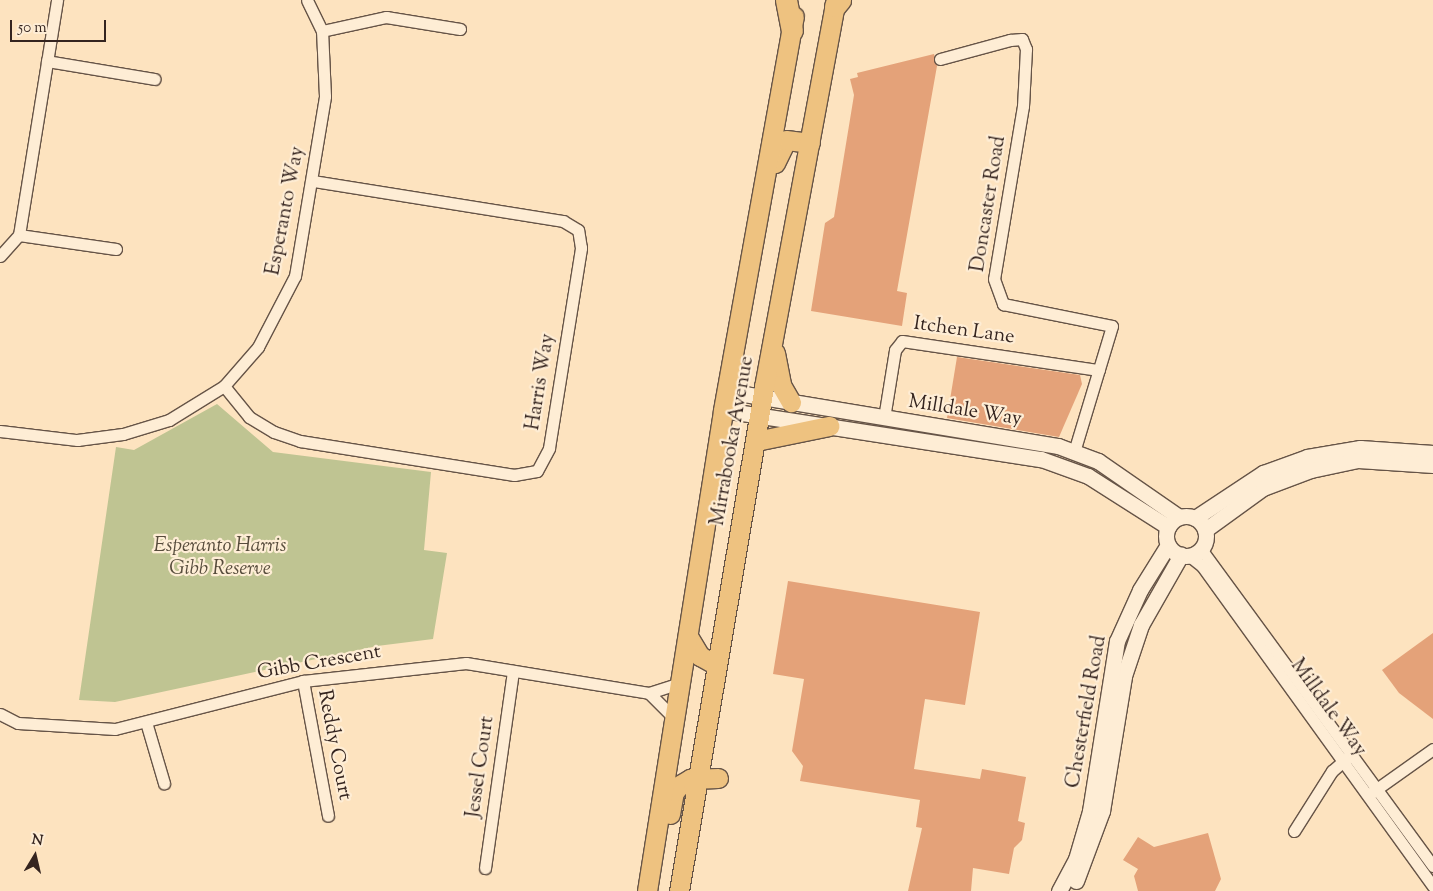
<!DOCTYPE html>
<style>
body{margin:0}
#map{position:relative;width:1433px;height:891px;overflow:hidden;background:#fde3bf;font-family:"Sorts Mill Goudy",serif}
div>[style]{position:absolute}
.green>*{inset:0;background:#bfc492}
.building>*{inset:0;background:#e4a279}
.roads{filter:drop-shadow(1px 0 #665447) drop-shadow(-1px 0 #665447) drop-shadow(0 1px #665447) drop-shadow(0 -1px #665447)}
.minor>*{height:11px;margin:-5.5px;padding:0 5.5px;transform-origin:5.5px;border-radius:5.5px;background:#feedd5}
.tertiary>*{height:15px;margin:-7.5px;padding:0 7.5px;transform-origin:7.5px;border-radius:7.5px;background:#feedd5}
.tertiary>.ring{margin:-7.5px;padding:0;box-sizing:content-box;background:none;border:15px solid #feedd5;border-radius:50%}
.primary>*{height:19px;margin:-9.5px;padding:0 9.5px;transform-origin:9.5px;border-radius:9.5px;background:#eec280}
.motorway>*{height:21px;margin:-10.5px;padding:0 10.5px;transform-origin:10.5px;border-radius:10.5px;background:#eec280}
span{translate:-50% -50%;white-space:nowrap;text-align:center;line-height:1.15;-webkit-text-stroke:4.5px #feedd5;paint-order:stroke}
.street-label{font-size:20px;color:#34241f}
.park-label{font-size:20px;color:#574c3c;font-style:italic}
.north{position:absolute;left:10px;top:831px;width:50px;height:50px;-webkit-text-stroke:4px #feedd5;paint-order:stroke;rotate:9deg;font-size:14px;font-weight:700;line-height:20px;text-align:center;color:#34241f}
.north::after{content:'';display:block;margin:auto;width:18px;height:22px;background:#34241f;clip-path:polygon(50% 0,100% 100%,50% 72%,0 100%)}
.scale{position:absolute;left:10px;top:20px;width:96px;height:22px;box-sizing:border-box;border:2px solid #34241f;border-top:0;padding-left:6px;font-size:15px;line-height:18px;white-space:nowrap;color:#34241f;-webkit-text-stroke:4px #feedd5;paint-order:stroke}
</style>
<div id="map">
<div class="green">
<i style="clip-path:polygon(217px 404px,273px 452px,431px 472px,424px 550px,447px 553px,433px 639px,377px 646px,115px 702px,79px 700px,116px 447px,134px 450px)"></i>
</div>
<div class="building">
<i style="clip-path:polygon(934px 54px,937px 66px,897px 291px,907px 293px,902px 326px,811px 311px,825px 223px,834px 217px,854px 95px,850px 79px,858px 77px,857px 73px)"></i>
<i style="clip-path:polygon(957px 357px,1080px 375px,1082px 384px,1059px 437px,947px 418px)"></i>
<i style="clip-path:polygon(788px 581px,980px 612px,965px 705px,925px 699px,914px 769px,980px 779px,982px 769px,1026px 777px,1018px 821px,1025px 823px,1022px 840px,1014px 848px,1009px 874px,973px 868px,971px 891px,908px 891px,922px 828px,916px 827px,920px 800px,800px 781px,803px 766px,792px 751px,804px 679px,773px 674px)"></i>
<i style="clip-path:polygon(1433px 633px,1433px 719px,1399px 693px,1382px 670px)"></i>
<i style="clip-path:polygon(1208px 833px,1221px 879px,1215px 891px,1138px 891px,1134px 876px,1138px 869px,1123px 860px,1138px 837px,1154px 847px)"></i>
</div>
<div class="roads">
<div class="minor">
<i style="left:322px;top:31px;width:66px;rotate:-12.3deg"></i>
<i style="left:386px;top:17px;width:75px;rotate:9.2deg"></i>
<i style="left:940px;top:59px;width:73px;rotate:-15.2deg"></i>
<i style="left:1010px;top:40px;width:12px;rotate:-5deg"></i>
<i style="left:1022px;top:39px;width:11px;rotate:68deg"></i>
<i style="left:1026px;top:49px;width:57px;rotate:93deg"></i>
<i style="left:1023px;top:106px;width:175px;rotate:99.5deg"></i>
<i style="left:994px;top:279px;width:27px;rotate:70deg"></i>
<i style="left:1003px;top:304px;width:111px;rotate:11.4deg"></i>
<i style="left:1112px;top:326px;width:132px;rotate:106.8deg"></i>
<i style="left:47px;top:61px;width:109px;rotate:9.5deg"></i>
<i style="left:19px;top:235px;width:98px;rotate:8.2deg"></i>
<i style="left:0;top:256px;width:28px;rotate:-48deg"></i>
<i style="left:19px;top:235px;width:238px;rotate:-80.8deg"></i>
<i style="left:224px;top:386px;width:40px;rotate:51deg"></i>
<i style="left:249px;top:417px;width:29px;rotate:31deg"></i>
<i style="left:274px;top:432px;width:28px;rotate:19deg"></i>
<i style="left:300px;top:441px;width:217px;rotate:9deg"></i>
<i style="left:514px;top:475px;width:23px;rotate:-10deg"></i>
<i style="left:537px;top:471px;width:26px;rotate:-62deg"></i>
<i style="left:549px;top:448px;width:203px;rotate:-80.9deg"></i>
<i style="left:581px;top:248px;width:18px;rotate:-99deg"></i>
<i style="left:578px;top:230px;width:17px;rotate:-149deg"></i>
<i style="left:563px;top:221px;width:253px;rotate:-170.9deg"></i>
<i style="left:884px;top:418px;width:69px;rotate:-80.8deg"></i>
<i style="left:895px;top:350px;width:11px;rotate:-52deg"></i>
<i style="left:902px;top:341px;width:199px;rotate:8.4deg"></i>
<i style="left:0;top:431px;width:78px;rotate:6.7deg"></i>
<i style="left:77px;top:440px;width:46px;rotate:-7.4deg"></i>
<i style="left:123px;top:434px;width:48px;rotate:-16.9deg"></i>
<i style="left:169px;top:420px;width:65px;rotate:-31.7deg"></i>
<i style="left:224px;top:386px;width:52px;rotate:-48.9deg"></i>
<i style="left:258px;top:347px;width:80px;rotate:-62.5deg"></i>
<i style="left:295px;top:276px;width:182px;rotate:-80.5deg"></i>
<i style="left:325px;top:96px;width:65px;rotate:-92.6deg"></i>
<i style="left:322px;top:31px;width:34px;rotate:-116deg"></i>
<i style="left:1201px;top:549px;width:393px;rotate:53.8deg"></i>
<i style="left:1188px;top:555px;width:18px;rotate:38deg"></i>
<i style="left:1202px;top:566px;width:395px;rotate:54.2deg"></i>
<i style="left:303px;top:681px;width:137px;rotate:79.5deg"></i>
<i style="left:649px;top:693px;width:35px;rotate:45deg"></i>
<i style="left:0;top:714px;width:20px;rotate:27deg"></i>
<i style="left:18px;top:723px;width:97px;rotate:3.5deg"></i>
<i style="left:115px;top:729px;width:194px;rotate:-14.3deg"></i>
<i style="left:303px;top:681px;width:164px;rotate:-6.3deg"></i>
<i style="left:466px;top:663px;width:185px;rotate:9.3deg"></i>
<i style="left:649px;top:693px;width:32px;rotate:-18deg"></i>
<i style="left:146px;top:722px;width:64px;rotate:73.6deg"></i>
<i style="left:1371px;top:793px;width:76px;rotate:-35.4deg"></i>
<i style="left:1294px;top:831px;width:71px;rotate:-57.7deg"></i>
<i style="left:1332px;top:771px;width:20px;rotate:-41deg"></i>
<i style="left:485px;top:868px;width:199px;rotate:-81.9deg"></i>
</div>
<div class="tertiary">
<i style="left:726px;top:391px;width:337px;rotate:9.4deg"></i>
<i style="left:1058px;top:446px;width:43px;rotate:20.6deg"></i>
<i style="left:1098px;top:461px;width:98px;rotate:34.7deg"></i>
<i style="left:723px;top:410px;width:322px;rotate:8.8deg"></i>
<i style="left:1041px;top:459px;width:50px;rotate:19.9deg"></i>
<i style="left:1088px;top:476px;width:95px;rotate:32.5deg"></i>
<i class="ring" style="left:1166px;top:516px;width:25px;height:25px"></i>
<i style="left:1195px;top:518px;width:82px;rotate:-33.5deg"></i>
<i style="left:1263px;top:473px;width:47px;rotate:-20deg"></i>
<i style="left:1307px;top:457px;width:54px;rotate:-9.6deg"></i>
<i style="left:1360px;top:448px;width:73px;rotate:3.9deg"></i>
<i style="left:1205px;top:530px;width:72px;rotate:-35.9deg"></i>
<i style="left:1263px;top:488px;width:51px;rotate:-20.6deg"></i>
<i style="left:1311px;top:470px;width:48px;rotate:-12deg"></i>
<i style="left:1358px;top:460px;width:75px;rotate:3.8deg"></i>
<i style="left:1076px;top:881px;width:75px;rotate:-69.6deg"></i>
<i style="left:1102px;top:811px;width:137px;rotate:-80.7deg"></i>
<i style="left:1124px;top:676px;width:54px;rotate:-71.6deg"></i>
<i style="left:1141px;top:625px;width:81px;rotate:-60.3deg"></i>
<i style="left:1059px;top:891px;width:36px;rotate:-62deg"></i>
<i style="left:1076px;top:859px;width:50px;rotate:-73.7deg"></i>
<i style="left:1090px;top:811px;width:172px;rotate:-81deg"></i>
<i style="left:1117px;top:641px;width:56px;rotate:-65.7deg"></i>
<i style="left:1140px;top:590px;width:53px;rotate:-58.1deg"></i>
</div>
<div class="primary">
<i style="left:775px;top:163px;width:25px;rotate:-64deg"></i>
<i style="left:786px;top:140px;width:24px;rotate:7deg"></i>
<i style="left:775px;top:353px;width:33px;rotate:79deg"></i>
<i style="left:781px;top:385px;width:20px;rotate:60deg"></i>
<i style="left:756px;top:441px;width:75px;rotate:-11.6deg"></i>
<i style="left:689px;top:638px;width:21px;rotate:59deg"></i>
<i style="left:700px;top:656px;width:18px;rotate:29deg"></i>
<i style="left:670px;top:814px;width:22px;rotate:-80deg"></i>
<i style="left:674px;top:792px;width:9px;rotate:-49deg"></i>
<i style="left:680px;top:785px;width:12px;rotate:-31deg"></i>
<i style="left:690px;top:779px;width:28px;rotate:-2deg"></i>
<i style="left:647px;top:891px;width:487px;rotate:-81deg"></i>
<i style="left:723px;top:410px;width:400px;rotate:-79.8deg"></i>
<i style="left:679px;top:891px;width:511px;rotate:-80.43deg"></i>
<i style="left:764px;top:387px;width:394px;rotate:-79.5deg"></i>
</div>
<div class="motorway">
<i style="left:786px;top:0;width:31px;rotate:79deg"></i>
<i style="left:835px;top:6px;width:8px;rotate:-50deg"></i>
</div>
</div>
<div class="street-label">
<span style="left:989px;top:204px;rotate:-81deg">Doncaster Road</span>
<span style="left:286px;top:211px;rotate:-79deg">Esperanto Way</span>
<span style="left:964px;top:331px;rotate:8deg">Itchen Lane</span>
<span style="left:541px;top:382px;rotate:-81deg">Harris Way</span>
<span style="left:965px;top:411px;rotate:9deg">Milldale Way</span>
<span style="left:733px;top:441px;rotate:-80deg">Mirrabooka Avenue</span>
<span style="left:319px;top:663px;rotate:-10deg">Gibb Crescent</span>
<span style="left:1328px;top:708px;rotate:54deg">Milldale Way</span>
<span style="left:1087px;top:712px;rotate:-80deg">Chesterfield Road</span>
<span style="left:334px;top:745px;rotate:79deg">Reddy Court</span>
<span style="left:481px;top:767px;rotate:-82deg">Jessel Court</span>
</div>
<div class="park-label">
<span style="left:220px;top:558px">Esperanto Harris<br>Gibb Reserve</span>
</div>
<div class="north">N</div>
<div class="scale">50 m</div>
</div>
